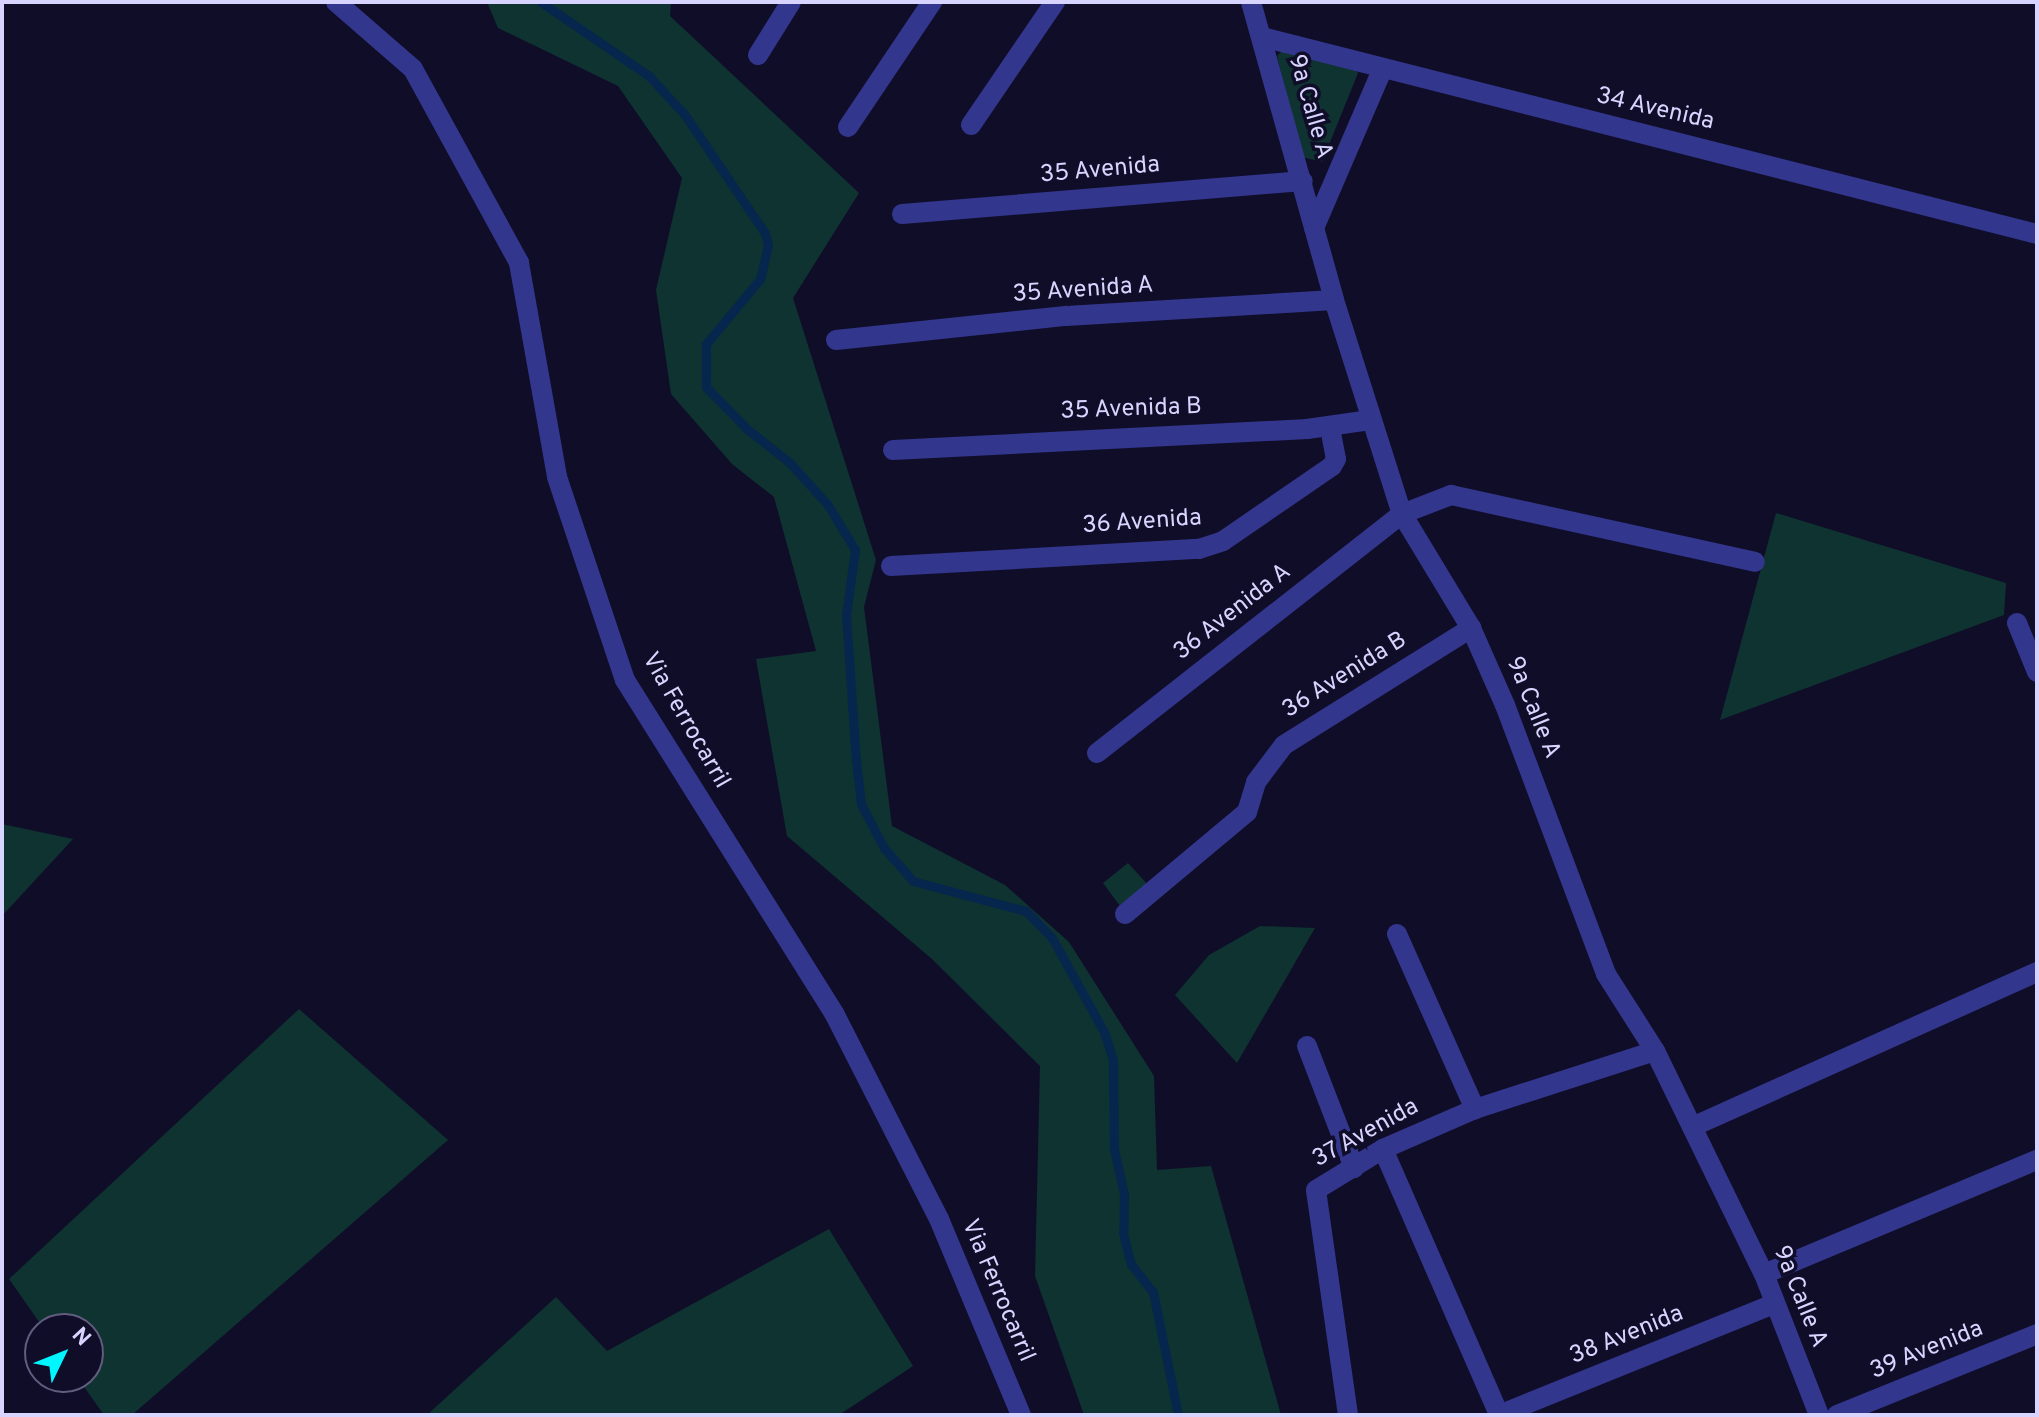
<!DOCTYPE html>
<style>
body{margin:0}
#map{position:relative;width:2039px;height:1417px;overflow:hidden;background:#100d29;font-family:Overpass,sans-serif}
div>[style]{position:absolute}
.green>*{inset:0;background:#0f3330}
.stream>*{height:9px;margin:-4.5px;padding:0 4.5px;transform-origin:4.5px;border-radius:4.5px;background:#06264e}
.minor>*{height:20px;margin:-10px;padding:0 10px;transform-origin:10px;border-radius:10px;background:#33368d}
span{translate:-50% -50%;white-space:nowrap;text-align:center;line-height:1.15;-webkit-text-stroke:7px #100d29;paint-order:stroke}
.street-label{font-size:24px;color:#d7d5ff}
.frame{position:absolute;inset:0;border:4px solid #d7d5ff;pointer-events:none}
.north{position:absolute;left:24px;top:1313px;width:80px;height:80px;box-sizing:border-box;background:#100d29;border:2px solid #605d7f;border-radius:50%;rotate:47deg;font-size:22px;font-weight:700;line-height:32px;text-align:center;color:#d7d5ff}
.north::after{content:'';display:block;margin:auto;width:28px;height:36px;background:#01f7ff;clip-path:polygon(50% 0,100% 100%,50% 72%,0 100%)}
</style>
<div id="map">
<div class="green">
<i style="clip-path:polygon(487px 2px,671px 2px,670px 16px,859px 193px,793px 298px,876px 560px,864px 607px,892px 826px,1005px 885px,1069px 942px,1154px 1076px,1157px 1170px,1211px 1166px,1281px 1415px,1084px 1415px,1035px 1276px,1040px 1066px,932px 959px,787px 836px,756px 659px,816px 651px,774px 497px,732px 464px,671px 394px,656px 290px,682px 178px,618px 86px,498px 28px)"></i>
<i style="clip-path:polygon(1284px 49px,1353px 66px,1358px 73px,1322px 162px,1302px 157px,1277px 56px)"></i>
<i style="clip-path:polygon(1776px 513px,2006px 583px,2004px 615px,1720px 720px)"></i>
<i style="clip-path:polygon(2px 824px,73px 839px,2px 916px)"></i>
<i style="clip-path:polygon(1128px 863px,1149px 886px,1123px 910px,1103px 883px)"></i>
<i style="clip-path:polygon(1260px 926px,1315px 928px,1237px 1063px,1175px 995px,1209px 955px)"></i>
<i style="clip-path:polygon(299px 1009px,448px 1140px,132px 1415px,104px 1415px,77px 1377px,88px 1377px,88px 1329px,44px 1329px,9px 1279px)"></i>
<i style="clip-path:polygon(829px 1229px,913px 1366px,839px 1415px,427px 1415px,556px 1297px,607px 1351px)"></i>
</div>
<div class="stream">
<i style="left:541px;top:2px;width:131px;rotate:34.4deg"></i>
<i style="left:649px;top:76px;width:53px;rotate:47.3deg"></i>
<i style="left:685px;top:115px;width:143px;rotate:55.9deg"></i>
<i style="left:765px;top:233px;width:12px;rotate:76deg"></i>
<i style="left:768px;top:245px;width:35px;rotate:103deg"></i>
<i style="left:760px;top:279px;width:85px;rotate:129.7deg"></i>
<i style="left:706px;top:344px;width:43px;rotate:90deg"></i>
<i style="left:706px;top:387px;width:59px;rotate:45.7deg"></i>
<i style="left:747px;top:429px;width:55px;rotate:38.3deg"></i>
<i style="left:790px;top:463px;width:57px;rotate:47.9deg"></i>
<i style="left:828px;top:505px;width:52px;rotate:59deg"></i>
<i style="left:855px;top:550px;width:66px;rotate:97.9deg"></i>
<i style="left:846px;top:615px;width:145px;rotate:86.1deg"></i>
<i style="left:856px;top:760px;width:44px;rotate:83.5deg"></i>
<i style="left:861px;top:804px;width:50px;rotate:62.4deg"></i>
<i style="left:884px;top:848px;width:44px;rotate:48.7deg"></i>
<i style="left:913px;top:881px;width:117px;rotate:14.9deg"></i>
<i style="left:1026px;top:911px;width:37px;rotate:46deg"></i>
<i style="left:1052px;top:938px;width:107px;rotate:61deg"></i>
<i style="left:1104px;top:1032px;width:29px;rotate:72deg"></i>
<i style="left:1113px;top:1060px;width:89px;rotate:89.4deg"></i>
<i style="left:1114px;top:1149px;width:46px;rotate:77.5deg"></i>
<i style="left:1124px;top:1194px;width:39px;rotate:91deg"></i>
<i style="left:1123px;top:1233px;width:32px;rotate:76deg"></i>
<i style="left:1131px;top:1264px;width:36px;rotate:52deg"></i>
<i style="left:1153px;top:1292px;width:126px;rotate:78.5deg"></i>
</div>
<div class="minor">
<i style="left:336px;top:2px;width:102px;rotate:41deg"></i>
<i style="left:413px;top:69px;width:221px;rotate:61.3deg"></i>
<i style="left:519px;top:263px;width:217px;rotate:79.9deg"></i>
<i style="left:557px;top:477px;width:214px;rotate:71.5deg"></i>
<i style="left:625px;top:680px;width:395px;rotate:57.9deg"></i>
<i style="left:835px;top:1015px;width:229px;rotate:63deg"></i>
<i style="left:939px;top:1219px;width:212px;rotate:67.3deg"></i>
<i style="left:1251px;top:2px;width:309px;rotate:74.4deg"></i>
<i style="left:1334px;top:300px;width:225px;rotate:72.4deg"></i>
<i style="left:1402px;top:514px;width:133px;rotate:58.8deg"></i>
<i style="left:1471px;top:628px;width:84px;rotate:66.2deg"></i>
<i style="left:1505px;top:705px;width:287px;rotate:69.4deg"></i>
<i style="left:1606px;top:974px;width:91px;rotate:57.5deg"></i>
<i style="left:1655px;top:1051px;width:248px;rotate:64deg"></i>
<i style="left:1764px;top:1274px;width:151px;rotate:68.7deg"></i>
<i style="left:1262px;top:37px;width:800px;rotate:14.26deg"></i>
<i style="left:758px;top:55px;width:62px;rotate:-58.1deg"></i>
<i style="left:971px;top:125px;width:149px;rotate:-55.7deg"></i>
<i style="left:848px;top:127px;width:151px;rotate:-56.1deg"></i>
<i style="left:902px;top:214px;width:402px;rotate:-4.7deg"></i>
<i style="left:1314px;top:228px;width:174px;rotate:-66.7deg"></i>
<i style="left:836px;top:340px;width:231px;rotate:-6deg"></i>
<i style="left:1066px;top:316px;width:268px;rotate:-3.4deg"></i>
<i style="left:893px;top:450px;width:415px;rotate:-2.9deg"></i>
<i style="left:1307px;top:429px;width:64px;rotate:-8.1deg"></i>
<i style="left:891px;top:566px;width:308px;rotate:-3.2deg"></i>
<i style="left:1199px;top:549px;width:25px;rotate:-18deg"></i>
<i style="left:1223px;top:541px;width:132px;rotate:-34.5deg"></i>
<i style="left:1332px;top:466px;width:8px;rotate:-60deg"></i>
<i style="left:1336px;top:459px;width:33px;rotate:-101deg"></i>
<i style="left:2017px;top:623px;width:53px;rotate:67.8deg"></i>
<i style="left:1097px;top:753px;width:387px;rotate:-38.1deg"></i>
<i style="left:1402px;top:514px;width:53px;rotate:-21.2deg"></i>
<i style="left:1451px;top:495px;width:311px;rotate:12.4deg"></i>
<i style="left:1125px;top:914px;width:159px;rotate:-39.9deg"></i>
<i style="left:1247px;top:812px;width:31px;rotate:-73deg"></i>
<i style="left:1256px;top:782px;width:46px;rotate:-52.9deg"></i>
<i style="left:1284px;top:745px;width:221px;rotate:-32deg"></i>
<i style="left:1397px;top:934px;width:192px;rotate:66deg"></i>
<i style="left:1307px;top:1046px;width:131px;rotate:68.9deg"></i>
<i style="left:1692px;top:1127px;width:378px;rotate:-24.2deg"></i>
<i style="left:1383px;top:1149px;width:290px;rotate:66.4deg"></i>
<i style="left:1764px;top:1274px;width:296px;rotate:-22.7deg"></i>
<i style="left:1348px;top:1415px;width:227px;rotate:-98.1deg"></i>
<i style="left:1316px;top:1190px;width:79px;rotate:-31.5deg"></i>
<i style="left:1383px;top:1149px;width:100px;rotate:-23.5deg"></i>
<i style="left:1475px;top:1109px;width:189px;rotate:-17.9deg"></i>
<i style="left:1499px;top:1415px;width:297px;rotate:-22deg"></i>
<i style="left:1837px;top:1415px;width:216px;rotate:-22deg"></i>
</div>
<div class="street-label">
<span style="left:1309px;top:107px;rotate:74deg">9a Calle A</span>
<span style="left:1655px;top:110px;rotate:13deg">34 Avenida</span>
<span style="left:1100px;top:171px;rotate:-5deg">35 Avenida</span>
<span style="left:1083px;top:291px;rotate:-4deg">35 Avenida A</span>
<span style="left:1131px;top:410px;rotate:-2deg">35 Avenida B</span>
<span style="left:1142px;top:523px;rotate:-4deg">36 Avenida</span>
<span style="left:1233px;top:613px;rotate:-38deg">36 Avenida A</span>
<span style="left:1345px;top:676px;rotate:-32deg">36 Avenida B</span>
<span style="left:1532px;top:708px;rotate:68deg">9a Calle A</span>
<span style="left:685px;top:721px;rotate:60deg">Via Ferrocarril</span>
<span style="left:1366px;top:1134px;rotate:-29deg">37 Avenida</span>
<span style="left:997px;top:1291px;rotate:67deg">Via Ferrocarril</span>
<span style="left:1799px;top:1297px;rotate:68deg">9a Calle A</span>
<span style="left:1627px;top:1336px;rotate:-22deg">38 Avenida</span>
<span style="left:1927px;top:1351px;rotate:-22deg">39 Avenida</span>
</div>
<div class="frame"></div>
<div class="north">N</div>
</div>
